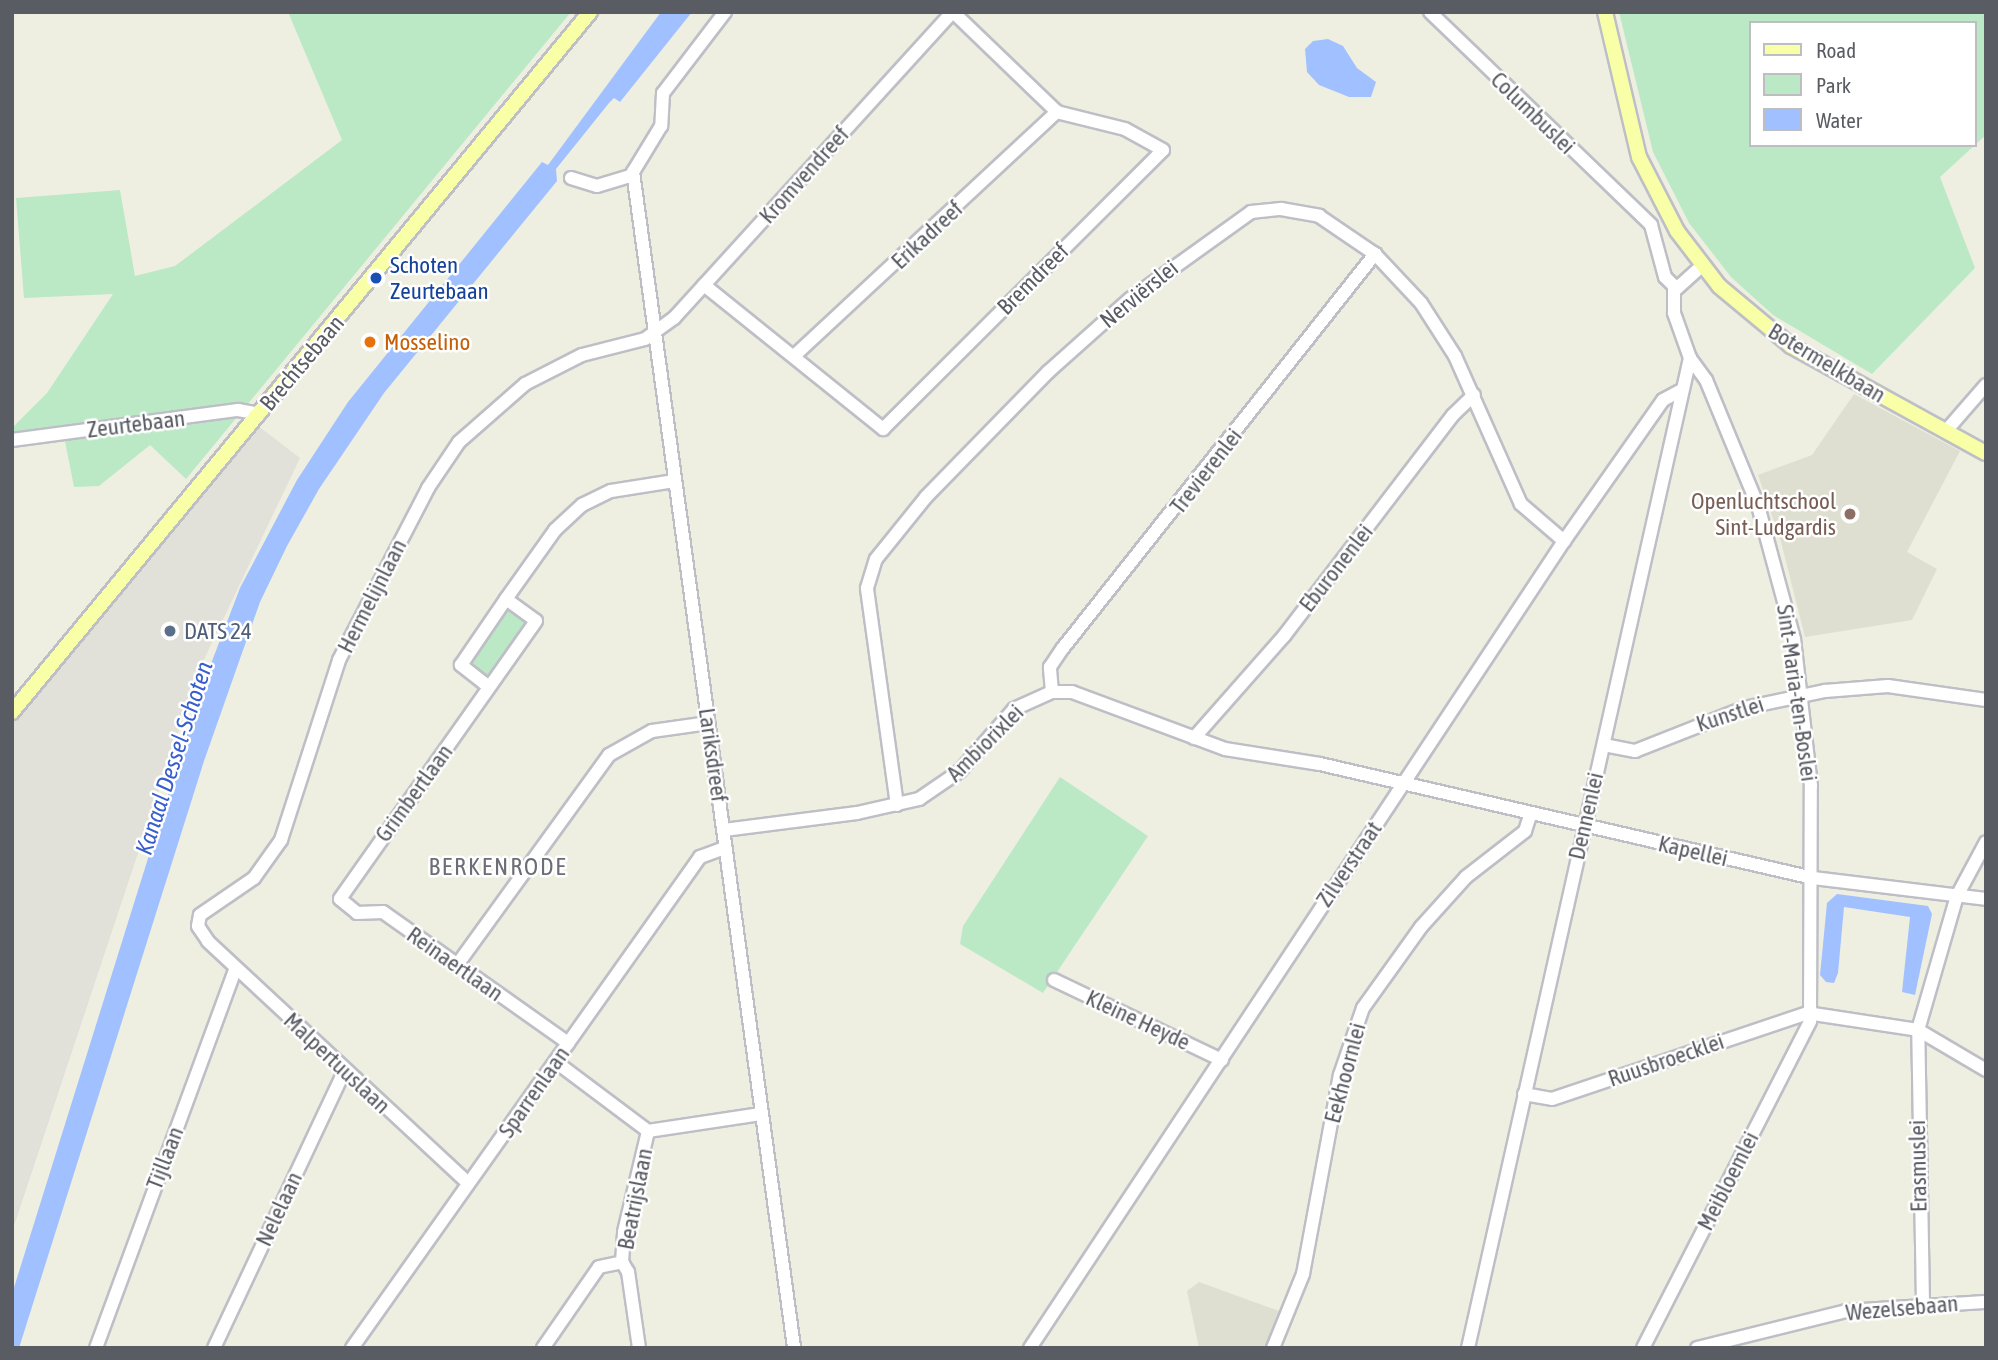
<!DOCTYPE html>
<meta charset="utf-8">
<style>
body{margin:0}
#map{position:relative;width:1998px;height:1360px;overflow:hidden;background:#eeefe1;font-family:"Asap Condensed",sans-serif}
div>[style]{position:absolute}
.industrial>*{inset:0;background:#e2e1d9}
.education>*{inset:0;background:#dedfd0}
.green>*{inset:0;background:#bbe9c6;transform-origin:0 0}
.water>*{inset:0;background:#a1c0ff}
.roads{filter:drop-shadow(2px 0 #bebfc6) drop-shadow(-2px 0 #bebfc6) drop-shadow(0 2px #bebfc6) drop-shadow(0 -2px #bebfc6)}
.minor>*{height:12px;margin:-6px;padding:0 6px;transform-origin:6px;border-radius:6px;background:#fff}
.major>*{height:14px;margin:-7px;padding:0 7px;transform-origin:7px;border-radius:7px;background:#f9ffa6}
.dots>*{width:19px;height:19px;translate:-50% -50%;box-sizing:border-box;border:4px solid #fff;border-radius:50%}
span{translate:-50% -50%;white-space:nowrap;text-align:center;line-height:1.15;-webkit-text-stroke:5px #fff;paint-order:stroke}
.street-label{font-size:23px;color:#5a5c64}
.transit-label{font-size:23px;color:#164399}
.left{translate:0 -50%;text-align:left}
.food-label{font-size:23px;color:#c56008}
.education-label{font-size:23px;color:#785e54}
.right{translate:-100% -50%;text-align:right}
.service-label{font-size:23px;color:#4e5e75}
.water-label{font-size:24px;color:#375ecf;font-style:italic}
.neighbourhood-label{font-size:24px;color:#6b6e76;letter-spacing:2px}
.frame{position:absolute;inset:0;border:14px solid #5a5c64;pointer-events:none}
.legend{position:absolute;left:1749px;top:21px;width:228px;height:126px;box-sizing:border-box;background:#fff;border:2px solid #bdbec1;margin:0;padding:9px 12px;list-style:none;font-size:21px;color:#5a5c64}
.legend li{display:flex;align-items:center;gap:14px;height:35px}
.legend b{width:35px;border:2px solid #bdbec1}
</style>
<div id="map">
<div class="industrial">
<i style="clip-path:polygon(257px 425px,300px 458px,199px 670px,12px 1232px,12px 724px)"></i>
</div>
<div class="education">
<i style="clip-path:polygon(1854px 394px,1960px 451px,1907px 552px,1937px 569px,1912px 620px,1805px 637px,1781px 542px,1758px 475px,1812px 455px)"></i>
<i style="clip-path:polygon(1199px 1282px,1282px 1312px,1265px 1348px,1199px 1348px,1187px 1291px)"></i>
</div>
<div class="green">
<i style="clip-path:polygon(288px 12px,571px 12px,186px 479px,150px 445px,99px 486px,74px 487px,62px 426px,12px 434px,12px 428px,47px 393px,113px 294px,24px 298px,16px 198px,120px 190px,135px 276px,175px 266px,342px 140px)"></i>
<i style="clip-path:polygon(1619px 12px,1986px 12px,1986px 135px,1975px 145px,1975px 23px,1751px 23px,1751px 145px,1975px 145px,1940px 177px,1975px 268px,1872px 374px,1773px 315px,1731px 277px,1689px 223px,1653px 152px)"></i>
<i style="left:505px;top:605px;width:30px;height:73px;rotate:33deg"></i>
<i style="clip-path:polygon(1060px 777px,1148px 836px,1043px 993px,960px 944px,963px 926px)"></i>
</div>
<div class="water">
<i style="clip-path:polygon(661px 12px,692px 12px,620px 102px,614px 98px,609px 103px,556px 169px,557px 181px,384px 393px,319px 489px,287px 546px,260px 602px,204px 761px,19px 1348px,12px 1348px,12px 1294px,199px 695px,240px 588px,297px 480px,348px 402px,542px 162px,548px 165px)"></i>
<i style="clip-path:polygon(1328px 39px,1343px 46px,1357px 68px,1376px 82px,1371px 97px,1349px 97px,1319px 85px,1307px 72px,1305px 49px,1313px 41px)"></i>
<i style="clip-path:polygon(1837px 894px,1928px 906px,1932px 914px,1915px 995px,1902px 992px,1910px 917px,1844px 907px,1838px 973px,1834px 983px,1826px 982px,1820px 975px,1827px 903px)"></i>
</div>
<div class="roads">
<div class="minor">
<i style="left:725px;top:12px;width:102px;rotate:127.4deg"></i>
<i style="left:663px;top:93px;width:33px;rotate:93deg"></i>
<i style="left:661px;top:126px;width:54px;rotate:121.3deg"></i>
<i style="left:633px;top:172px;width:1187px;rotate:82.2deg"></i>
<i style="left:1430px;top:12px;width:307px;rotate:43.9deg"></i>
<i style="left:1651px;top:225px;width:54px;rotate:74.9deg"></i>
<i style="left:1665px;top:277px;width:16px;rotate:45deg"></i>
<i style="left:571px;top:178px;width:27px;rotate:17deg"></i>
<i style="left:597px;top:186px;width:38px;rotate:-17deg"></i>
<i style="left:704px;top:285px;width:230px;rotate:38.8deg"></i>
<i style="left:883px;top:429px;width:395px;rotate:-44.9deg"></i>
<i style="left:1163px;top:150px;width:43px;rotate:-151.1deg"></i>
<i style="left:1125px;top:129px;width:70px;rotate:-166deg"></i>
<i style="left:1057px;top:112px;width:144px;rotate:-136.1deg"></i>
<i style="left:794px;top:356px;width:359px;rotate:-42.9deg"></i>
<i style="left:1946px;top:431px;width:61px;rotate:-49deg"></i>
<i style="left:12px;top:440px;width:228px;rotate:-7.6deg"></i>
<i style="left:238px;top:410px;width:22px;rotate:10deg"></i>
<i style="left:506px;top:599px;width:85px;rotate:-54.6deg"></i>
<i style="left:555px;top:530px;width:37px;rotate:-43deg"></i>
<i style="left:582px;top:505px;width:32px;rotate:-26deg"></i>
<i style="left:611px;top:491px;width:64px;rotate:-9deg"></i>
<i style="left:489px;top:687px;width:36px;rotate:-142deg"></i>
<i style="left:461px;top:665px;width:80px;rotate:-55.7deg"></i>
<i style="left:506px;top:599px;width:37px;rotate:36deg"></i>
<i style="left:536px;top:621px;width:340px;rotate:125.2deg"></i>
<i style="left:340px;top:899px;width:22px;rotate:39deg"></i>
<i style="left:357px;top:913px;width:26px;rotate:-2deg"></i>
<i style="left:383px;top:912px;width:227px;rotate:35.3deg"></i>
<i style="left:1052px;top:692px;width:25px;rotate:-95deg"></i>
<i style="left:1050px;top:667px;width:23px;rotate:-56deg"></i>
<i style="left:1063px;top:648px;width:503px;rotate:-51.63deg"></i>
<i style="left:1194px;top:738px;width:136px;rotate:-48.6deg"></i>
<i style="left:1284px;top:636px;width:278px;rotate:-52.6deg"></i>
<i style="left:1453px;top:415px;width:29px;rotate:-44deg"></i>
<i style="left:1604px;top:745px;width:32px;rotate:11deg"></i>
<i style="left:1635px;top:751px;width:117px;rotate:-21.5deg"></i>
<i style="left:1744px;top:708px;width:83px;rotate:-11.9deg"></i>
<i style="left:1825px;top:691px;width:63px;rotate:-4.5deg"></i>
<i style="left:1888px;top:686px;width:99px;rotate:8.1deg"></i>
<i style="left:897px;top:805px;width:219px;rotate:-97.9deg"></i>
<i style="left:867px;top:588px;width:30px;rotate:-73deg"></i>
<i style="left:876px;top:559px;width:80px;rotate:-51.1deg"></i>
<i style="left:926px;top:497px;width:175px;rotate:-45.7deg"></i>
<i style="left:1048px;top:372px;width:110px;rotate:-41.7deg"></i>
<i style="left:1130px;top:299px;width:149px;rotate:-35.7deg"></i>
<i style="left:1251px;top:212px;width:30px;rotate:-6deg"></i>
<i style="left:1281px;top:209px;width:39px;rotate:10deg"></i>
<i style="left:1319px;top:216px;width:68px;rotate:34.2deg"></i>
<i style="left:1375px;top:254px;width:67px;rotate:46.8deg"></i>
<i style="left:1421px;top:303px;width:63px;rotate:57.3deg"></i>
<i style="left:1455px;top:356px;width:162px;rotate:66deg"></i>
<i style="left:1521px;top:504px;width:57px;rotate:40.7deg"></i>
<i style="left:724px;top:830px;width:134px;rotate:-7.3deg"></i>
<i style="left:857px;top:813px;width:64px;rotate:-12.7deg"></i>
<i style="left:919px;top:799px;width:50px;rotate:-34.3deg"></i>
<i style="left:960px;top:771px;width:82px;rotate:-48.9deg"></i>
<i style="left:1014px;top:709px;width:42px;rotate:-24.1deg"></i>
<i style="left:1052px;top:692px;width:20px"></i>
<i style="left:1072px;top:692px;width:163px;rotate:20.4deg"></i>
<i style="left:1225px;top:749px;width:96px;rotate:9deg"></i>
<i style="left:1320px;top:764px;width:506px;rotate:13.02deg"></i>
<i style="left:1813px;top:878px;width:174px;rotate:6.9deg"></i>
<i style="left:457px;top:965px;width:259px;rotate:-54.1deg"></i>
<i style="left:609px;top:755px;width:49px;rotate:-29.2deg"></i>
<i style="left:652px;top:731px;width:57px;rotate:-8.1deg"></i>
<i style="left:1054px;top:980px;width:186px;rotate:25.5deg"></i>
<i style="left:556px;top:1062px;width:115px;rotate:36.9deg"></i>
<i style="left:648px;top:1131px;width:114px;rotate:-8.6deg"></i>
<i style="left:1524px;top:1094px;width:28px;rotate:10deg"></i>
<i style="left:1552px;top:1099px;width:269px;rotate:-18.6deg"></i>
<i style="left:1807px;top:1013px;width:112px;rotate:8.7deg"></i>
<i style="left:1918px;top:1030px;width:140px;rotate:-73.8deg"></i>
<i style="left:1957px;top:896px;width:61px;rotate:-61.8deg"></i>
<i style="left:468px;top:1183px;width:355px;rotate:-137.1deg"></i>
<i style="left:208px;top:941px;width:18px;rotate:-124deg"></i>
<i style="left:198px;top:926px;width:11px;rotate:-80deg"></i>
<i style="left:200px;top:915px;width:65px;rotate:-34.4deg"></i>
<i style="left:254px;top:878px;width:47px;rotate:-54.6deg"></i>
<i style="left:281px;top:840px;width:189px;rotate:-72.1deg"></i>
<i style="left:339px;top:660px;width:194px;rotate:-62.6deg"></i>
<i style="left:428px;top:488px;width:55px;rotate:-56deg"></i>
<i style="left:459px;top:442px;width:88px;rotate:-41.3deg"></i>
<i style="left:525px;top:384px;width:64px;rotate:-27deg"></i>
<i style="left:582px;top:355px;width:65px;rotate:-14.3deg"></i>
<i style="left:645px;top:339px;width:36px;rotate:-36deg"></i>
<i style="left:674px;top:318px;width:413px;rotate:-47.7deg"></i>
<i style="left:1923px;top:1303px;width:273px;rotate:-91deg"></i>
<i style="left:1918px;top:1030px;width:79px;rotate:30.5deg"></i>
<i style="left:96px;top:1348px;width:405px;rotate:-69.8deg"></i>
<i style="left:214px;top:1348px;width:307px;rotate:-64.8deg"></i>
<i style="left:352px;top:1348px;width:602px;rotate:-54.67deg"></i>
<i style="left:700px;top:857px;width:27px;rotate:-20deg"></i>
<i style="left:543px;top:1348px;width:98px;rotate:-55.3deg"></i>
<i style="left:599px;top:1267px;width:24px;rotate:-12deg"></i>
<i style="left:639px;top:1348px;width:77px;rotate:-98.2deg"></i>
<i style="left:628px;top:1272px;width:12px;rotate:-121deg"></i>
<i style="left:622px;top:1262px;width:30px;rotate:-86deg"></i>
<i style="left:624px;top:1232px;width:104px;rotate:-76.6deg"></i>
<i style="left:1030px;top:1348px;width:968px;rotate:-56.51deg"></i>
<i style="left:1564px;top:541px;width:172px;rotate:-54.9deg"></i>
<i style="left:1663px;top:400px;width:19px;rotate:-28deg"></i>
<i style="left:1273px;top:1348px;width:80px;rotate:-67.9deg"></i>
<i style="left:1303px;top:1274px;width:202px;rotate:-79.5deg"></i>
<i style="left:1340px;top:1075px;width:71px;rotate:-71.1deg"></i>
<i style="left:1363px;top:1008px;width:100px;rotate:-54.4deg"></i>
<i style="left:1421px;top:927px;width:67px;rotate:-48deg"></i>
<i style="left:1466px;top:877px;width:75px;rotate:-37.9deg"></i>
<i style="left:1525px;top:831px;width:19px;rotate:-72deg"></i>
<i style="left:1468px;top:1348px;width:1015px;rotate:-77.36deg"></i>
<i style="left:1690px;top:358px;width:48px;rotate:-109.6deg"></i>
<i style="left:1674px;top:313px;width:22px;rotate:-90deg"></i>
<i style="left:1674px;top:291px;width:38px;rotate:-42deg"></i>
<i style="left:1643px;top:1348px;width:367px;rotate:-62.9deg"></i>
<i style="left:1810px;top:1021px;width:235px;rotate:-89.8deg"></i>
<i style="left:1811px;top:786px;width:148px;rotate:-96.6deg"></i>
<i style="left:1794px;top:639px;width:138px;rotate:-105.1deg"></i>
<i style="left:1758px;top:506px;width:136px;rotate:-112.4deg"></i>
<i style="left:1706px;top:380px;width:27px;rotate:-126deg"></i>
<i style="left:1697px;top:1348px;width:154px;rotate:-13.9deg"></i>
<i style="left:1846px;top:1311px;width:140px;rotate:-3.7deg"></i>
</div>
<div class="major">
<i style="left:1605px;top:12px;width:149px;rotate:76.8deg"></i>
<i style="left:1639px;top:157px;width:83px;rotate:62.8deg"></i>
<i style="left:1677px;top:231px;width:69px;rotate:52.6deg"></i>
<i style="left:1719px;top:286px;width:94px;rotate:39.8deg"></i>
<i style="left:1791px;top:346px;width:222px;rotate:28.8deg"></i>
<i style="left:12px;top:712px;width:908px;rotate:-50.45deg"></i>
</div>
</div>
<div class="dots">
<i style="left:376px;top:278px;background:#1a4fb4"></i>
<i style="left:370px;top:342px;background:#e8710a"></i>
<i style="left:1850px;top:514px;background:#8d6e63"></i>
<i style="left:170px;top:631px;background:#5c6f8a"></i>
</div>
<div class="street-label">
<span style="left:1533px;top:113px;rotate:44deg">Columbuslei</span>
<span style="left:804px;top:175px;rotate:-48deg">Kromvendreef</span>
<span style="left:927px;top:235px;rotate:-43deg">Erikadreef</span>
<span style="left:1033px;top:279px;rotate:-45deg">Bremdreef</span>
<span style="left:1139px;top:294px;rotate:-39deg">Nerviërslei</span>
<span style="left:302px;top:363px;rotate:-50deg">Brechtsebaan</span>
<span style="left:1827px;top:363px;rotate:31deg">Botermelkbaan</span>
<span style="left:136px;top:424px;rotate:-7deg">Zeurtebaan</span>
<span style="left:1206px;top:471px;rotate:-52deg">Trevierenlei</span>
<span style="left:1336px;top:568px;rotate:-52deg">Eburonenlei</span>
<span style="left:372px;top:596px;rotate:-63deg">Hermelijnlaan</span>
<span style="left:1797px;top:693px;rotate:82deg">Sint-Maria-ten-Boslei</span>
<span style="left:1730px;top:714px;rotate:-18deg">Kunstlei</span>
<span style="left:985px;top:743px;rotate:-45deg">Ambiorixlei</span>
<span style="left:713px;top:755px;rotate:82deg">Lariksdreef</span>
<span style="left:414px;top:793px;rotate:-54deg">Grimbertlaan</span>
<span style="left:1586px;top:816px;rotate:-77deg">Dennenlei</span>
<span style="left:1693px;top:851px;rotate:13deg">Kapellei</span>
<span style="left:1349px;top:864px;rotate:-56deg">Zilverstraat</span>
<span style="left:455px;top:964px;rotate:35deg">Reinaertlaan</span>
<span style="left:1138px;top:1020px;rotate:25deg">Kleine Heyde</span>
<span style="left:1666px;top:1060px;rotate:-19deg">Ruusbroecklei</span>
<span style="left:337px;top:1063px;rotate:43deg">Malpertuuslaan</span>
<span style="left:1345px;top:1073px;rotate:-75deg">Eekhoornlei</span>
<span style="left:534px;top:1092px;rotate:-55deg">Sparrenlaan</span>
<span style="left:165px;top:1158px;rotate:-69deg">Tijllaan</span>
<span style="left:1918px;top:1166px;rotate:-91deg">Erasmuslei</span>
<span style="left:1728px;top:1181px;rotate:-63deg">Meibloemlei</span>
<span style="left:635px;top:1199px;rotate:-79deg">Beatrijslaan</span>
<span style="left:279px;top:1209px;rotate:-65deg">Nelelaan</span>
<span style="left:1902px;top:1308px;rotate:-5deg">Wezelsebaan</span>
</div>
<div class="transit-label">
<span class="left" style="left:390px;top:278px">Schoten<br>Zeurtebaan</span>
</div>
<div class="food-label">
<span class="left" style="left:384px;top:342px">Mosselino</span>
</div>
<div class="education-label">
<span class="right" style="left:1836px;top:514px">Openluchtschool<br>Sint-Ludgardis</span>
</div>
<div class="service-label">
<span class="left" style="left:184px;top:631px">DATS 24</span>
</div>
<div class="water-label">
<span style="left:174px;top:758px;rotate:-72deg">Kanaal Dessel-Schoten</span>
</div>
<div class="neighbourhood-label">
<span style="left:498px;top:867px">BERKENRODE</span>
</div>
<div class="frame"></div>
<ul class="legend">
<li><b style="height:9px;background:#f9ffa6"></b>Road</li>
<li><b style="height:19px;background:#bbe9c6"></b>Park</li>
<li><b style="height:19px;background:#a1c0ff"></b>Water</li>
</ul>
</div>
